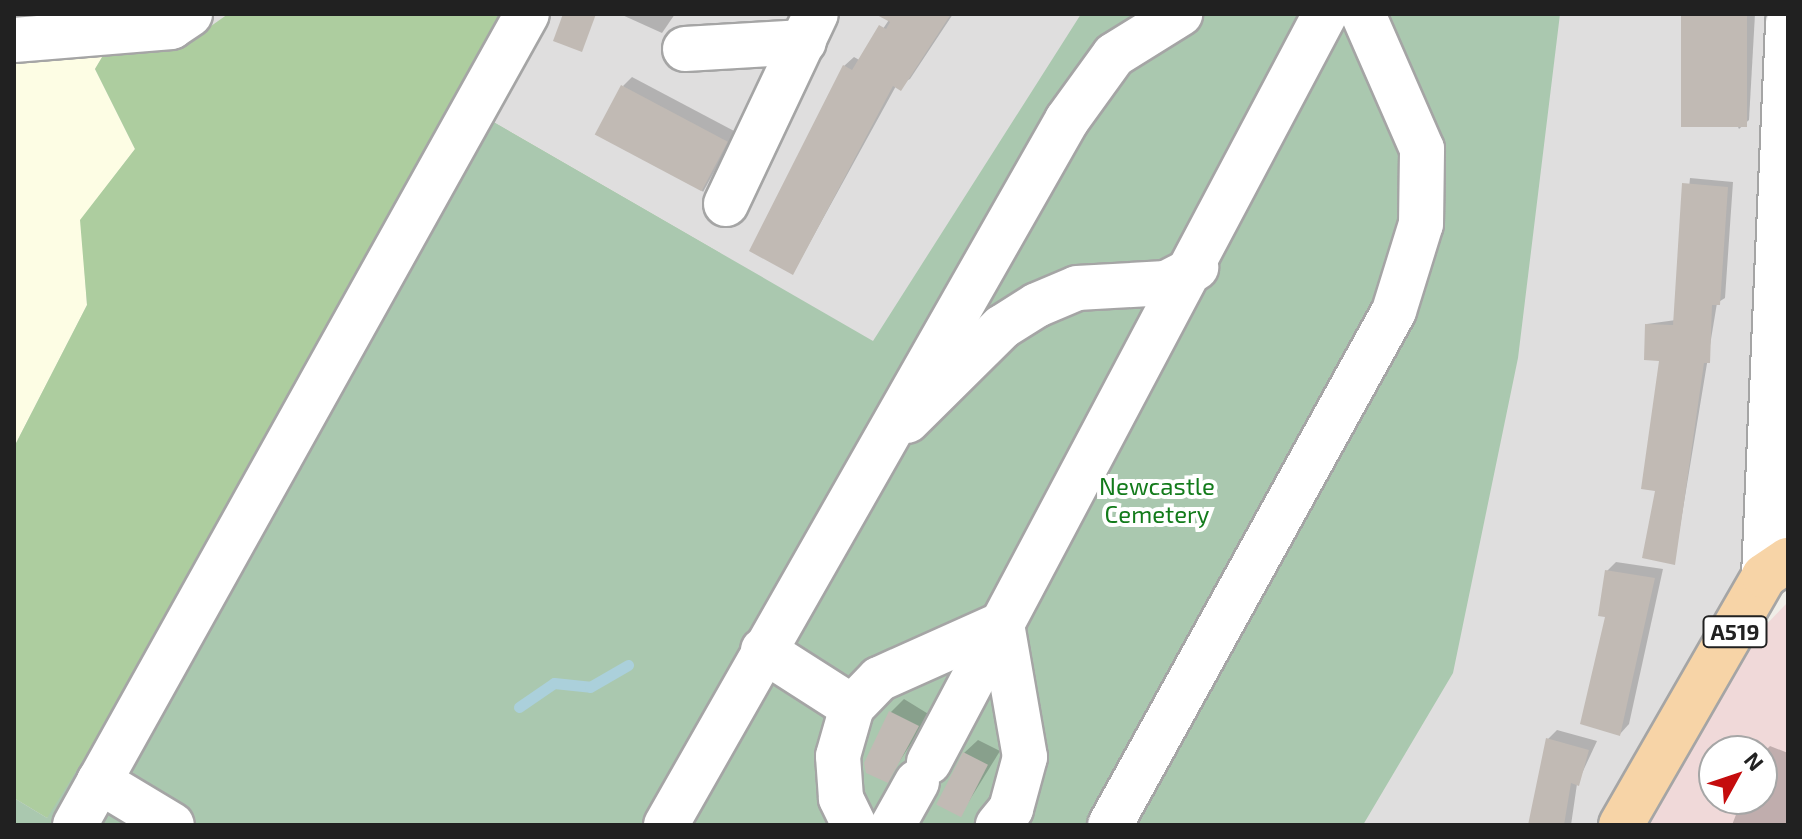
<!DOCTYPE html>
<style>
body{margin:0}
#map{position:relative;width:1802px;height:839px;overflow:hidden;background:#f0eee8;font-family:"Exo 2",sans-serif}
div>[style]{position:absolute}
.residential>*{inset:0;background:#dfdede}
.commercial>*{inset:0;background:#f0d9d9}
.education>*{inset:0;background:#fdfde4}
.forest>*{inset:0;background:#adcd9f}
.cemetery>*{inset:0;background:#aac8af}
.shadow>*{inset:0;background:#0003}
.stream>*{height:11px;margin:-5.5px;padding:0 5.5px;transform-origin:5.5px;border-radius:5.5px;background:#abd0db}
.building>*{inset:0;background:#c1bab4;transform-origin:0 0}
.roads{filter:drop-shadow(2px 0 #a5a5a5) drop-shadow(-2px 0 #a5a5a5) drop-shadow(0 2px #a5a5a5) drop-shadow(0 -2px #a5a5a5)}
.minor>*{height:44px;margin:-22px;padding:0 22px;transform-origin:22px;border-radius:22px;background:#fff}
.major>*{height:44px;margin:-22px;padding:0 22px;transform-origin:22px;border-radius:22px;background:#f7d4a7}
span{translate:-50% -50%;white-space:nowrap;text-align:center;line-height:1.15;-webkit-text-stroke:8px #fff;paint-order:stroke}
.shield-label span{padding:2px 6px;background:#fff;border:2px solid;border-radius:6px;-webkit-text-stroke-width:0}
.shield-label{font-size:22px;color:#212121;font-weight:700}
.park-label{font-size:24px;color:#137b1b}
.frame{position:absolute;inset:0;border:16px solid #212121;pointer-events:none}
.north{position:absolute;left:1698px;top:735px;width:80px;height:80px;box-sizing:border-box;background:#fff;border:2px solid #a6a6a6;border-radius:50%;rotate:50deg;font-size:22px;font-weight:700;line-height:32px;text-align:center;color:#212121}
.north::after{content:'';display:block;margin:auto;width:28px;height:36px;background:#c50c0d;clip-path:polygon(50% 0,100% 100%,50% 72%,0 100%)}
</style>
<div id="map">
<div class="residential">
<i style="clip-path:polygon(14px 14px,1788px 14px,1764px 576px,1621px 825px,14px 825px)"></i>
</div>
<div class="commercial">
<i style="clip-path:polygon(evenodd,1788px 602px,1788px 825px,1621px 825px,1706px 687px,1788px 602px,1714px 751px,1762px 751px,1762px 799px,1714px 799px,1714px 751px)"></i>
</div>
<div class="education">
<i style="clip-path:polygon(14px 24px,111px 42px,95px 69px,135px 149px,81px 220px,87px 305px,14px 447px)"></i>
</div>
<div class="forest">
<i style="clip-path:polygon(228px 14px,509px 14px,457px 101px,720px 253px,47px 818px,14px 798px,14px 447px,87px 305px,80px 220px,135px 149px,95px 69px,111px 42px,187px 43px)"></i>
</div>
<div class="cemetery">
<i style="clip-path:polygon(1081px 14px,1560px 14px,1518px 358px,1453px 673px,1363px 825px,14px 825px,14px 798px,47px 818px,139px 670px,457px 101px,873px 341px)"></i>
</div>
<div class="shadow">
<i style="clip-path:polygon(620px 14px,675px 14px,662px 33px)"></i>
<i style="clip-path:polygon(893px 14px,953px 14px,910px 79px,896px 86px,793px 273px,844px 66px,854px 57px,861px 61px)"></i>
<i style="clip-path:polygon(1685px 14px,1755px 14px,1749px 120px,1739px 129px)"></i>
<i style="clip-path:polygon(632px 77px,736px 132px,703px 192px,623px 86px)"></i>
<i style="clip-path:polygon(1690px 178px,1733px 182px,1725px 298px,1717px 303px,1674px 563px,1657px 489px,1662px 359px,1647px 324px,1676px 320px)"></i>
<i style="clip-path:polygon(1616px 562px,1663px 569px,1629px 724px,1620px 734px,1607px 616px,1607px 571px)"></i>
<i style="clip-path:polygon(904px 699px,930px 715px,887px 780px,890px 713px)"></i>
<i style="clip-path:polygon(1557px 730px,1597px 741px,1577px 784px,1571px 825px,1530px 825px,1548px 739px)"></i>
<i style="clip-path:polygon(978px 740px,1000px 751px,961px 814px,964px 753px)"></i>
<i style="clip-path:polygon(1770px 746px,1788px 753px,1788px 825px,1732px 825px,1742px 799px,1762px 799px,1762px 754px)"></i>
</div>
<div class="stream">
<i style="left:519px;top:707px;width:42px;rotate:-34.4deg"></i>
<i style="left:554px;top:683px;width:36px;rotate:6deg"></i>
<i style="left:590px;top:687px;width:44px;rotate:-30.1deg"></i>
</div>
<div class="building">
<i style="clip-path:polygon(563px 14px,596px 14px,582px 52px,553px 41px)"></i>
<i style="clip-path:polygon(875px 14px,951px 14px,901px 91px,893px 86px,793px 275px,749px 251px,843px 65px,852px 70px,879px 25px,886px 29px,890px 22px)"></i>
<i style="left:1681px;top:14px;width:66px;height:113px"></i>
<i style="left:621px;top:85px;width:121px;height:56px;rotate:28deg"></i>
<i style="clip-path:polygon(1682px 183px,1728px 187px,1720px 305px,1712px 305px,1710px 363px,1704px 363px,1675px 565px,1642px 558px,1655px 491px,1641px 489px,1659px 361px,1644px 360px,1645px 324px,1673px 325px)"></i>
<i style="clip-path:polygon(1605px 570px,1655px 578px,1620px 736px,1580px 724px,1605px 617px,1598px 616px)"></i>
<i style="clip-path:polygon(889px 711px,919px 726px,888px 783px,866px 773px,864px 763px)"></i>
<i style="clip-path:polygon(1546px 738px,1589px 750px,1579px 786px,1571px 783px,1564px 825px,1528px 825px)"></i>
<i style="left:963px;top:752px;width:28px;height:59px;rotate:27deg"></i>
</div>
<div class="roads">
<div class="minor">
<i style="left:14px;top:40px;width:158px;rotate:-4.7deg"></i>
<i style="left:171px;top:27px;width:23px;rotate:-34deg"></i>
<i style="left:685px;top:49px;width:119px;rotate:-3.4deg"></i>
<i style="left:726px;top:204px;width:210px;rotate:-64.7deg"></i>
<i style="left:907px;top:421px;width:134px;rotate:-44.7deg"></i>
<i style="left:1002px;top:327px;width:41px;rotate:-32.2deg"></i>
<i style="left:1037px;top:305px;width:43px;rotate:-23deg"></i>
<i style="left:1077px;top:288px;width:89px;rotate:-3.2deg"></i>
<i style="left:1166px;top:283px;width:34px;rotate:-27deg"></i>
<i style="left:1764px;top:576px;width:554px;rotate:-87.51deg"></i>
<i style="left:763px;top:650px;width:106px;rotate:32.6deg"></i>
<i style="left:929px;top:762px;width:846px;rotate:-62.1deg"></i>
<i style="left:99px;top:781px;width:85px;rotate:31.1deg"></i>
<i style="left:75px;top:825px;width:928px;rotate:-60.87deg"></i>
<i style="left:666px;top:825px;width:811px;rotate:-60.37deg"></i>
<i style="left:1067px;top:120px;width:80px;rotate:-54.1deg"></i>
<i style="left:1114px;top:55px;width:78px;rotate:-31.8deg"></i>
<i style="left:854px;top:825px;width:30px;rotate:-116deg"></i>
<i style="left:841px;top:798px;width:42px;rotate:-94.1deg"></i>
<i style="left:838px;top:756px;width:51px;rotate:-74.1deg"></i>
<i style="left:852px;top:707px;width:39px;rotate:-46deg"></i>
<i style="left:879px;top:679px;width:135px;rotate:-24.1deg"></i>
<i style="left:1002px;top:624px;width:135px;rotate:80.2deg"></i>
<i style="left:1025px;top:757px;width:54px;rotate:105.1deg"></i>
<i style="left:1011px;top:809px;width:21px;rotate:129deg"></i>
<i style="left:893px;top:825px;width:49px;rotate:-60.8deg"></i>
<i style="left:1110px;top:825px;width:587px;rotate:-61.08deg"></i>
<i style="left:1394px;top:311px;width:91px;rotate:-72.8deg"></i>
<i style="left:1421px;top:224px;width:75px;rotate:-89.2deg"></i>
<i style="left:1422px;top:149px;width:147px;rotate:-113.6deg"></i>
</div>
<div class="major">
<i style="left:1621px;top:825px;width:287px;rotate:-60.1deg"></i>
<i style="left:1764px;top:576px;width:29px;rotate:-34deg"></i>
</div>
</div>
<div class="shield-label">
<span style="left:1735px;top:632px">A519</span>
</div>
<div class="park-label">
<span style="left:1157px;top:500px">Newcastle<br>Cemetery</span>
</div>
<div class="frame"></div>
<div class="north">N</div>
</div>
